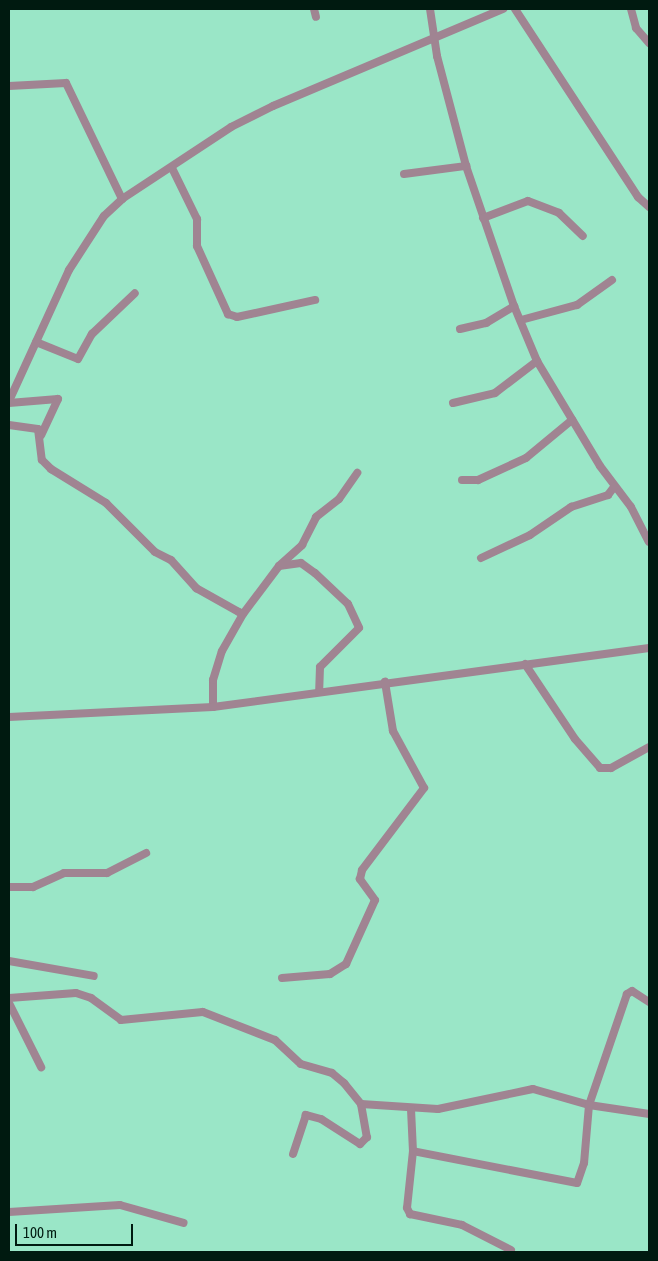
<!DOCTYPE html>
<style>
body{margin:0}
#map{position:relative;width:658px;height:1261px;overflow:hidden;background:#9ae6c7;font-family:"Asap Condensed",sans-serif}
div>[style]{position:absolute}
.minor>*{height:8px;margin:-4px;padding:0 4px;transform-origin:4px;border-radius:4px;background:#a08492}
span{translate:-50% -50%;white-space:nowrap;text-align:center;line-height:1.15;-webkit-text-stroke:4.5px #9ae6c7;paint-order:stroke}
.frame{position:absolute;inset:0;border:10px solid #001a10;pointer-events:none}
.scale{position:absolute;left:15px;top:1224px;width:118px;height:22px;box-sizing:border-box;border:2px solid #001a10;border-top:0;padding-left:6px;font-size:15px;line-height:18px;white-space:nowrap;color:#001a10;-webkit-text-stroke:4px #9ae6c7;paint-order:stroke}
</style>
<div id="map">
<div class="minor">
<i style="left:314px;top:9px;width:8px;rotate:76deg"></i>
<i style="left:430px;top:9px;width:48px;rotate:81.5deg"></i>
<i style="left:437px;top:56px;width:114px;rotate:75.2deg"></i>
<i style="left:466px;top:166px;width:148px;rotate:71.1deg"></i>
<i style="left:514px;top:306px;width:60px;rotate:67.3deg"></i>
<i style="left:537px;top:361px;width:122px;rotate:59deg"></i>
<i style="left:600px;top:466px;width:51px;rotate:52.9deg"></i>
<i style="left:631px;top:507px;width:39px;rotate:63deg"></i>
<i style="left:515px;top:9px;width:225px;rotate:56.8deg"></i>
<i style="left:638px;top:197px;width:15px;rotate:42deg"></i>
<i style="left:631px;top:9px;width:20px;rotate:75deg"></i>
<i style="left:636px;top:28px;width:20px;rotate:49deg"></i>
<i style="left:9px;top:86px;width:57px;rotate:-3deg"></i>
<i style="left:66px;top:83px;width:129px;rotate:64.2deg"></i>
<i style="left:172px;top:168px;width:57px;rotate:63.9deg"></i>
<i style="left:197px;top:219px;width:27px;rotate:90deg"></i>
<i style="left:197px;top:246px;width:75px;rotate:65.5deg"></i>
<i style="left:228px;top:314px;width:9px;rotate:18deg"></i>
<i style="left:237px;top:317px;width:80px;rotate:-12.3deg"></i>
<i style="left:404px;top:174px;width:63px;rotate:-7.4deg"></i>
<i style="left:483px;top:218px;width:48px;rotate:-20.7deg"></i>
<i style="left:528px;top:201px;width:33px;rotate:21deg"></i>
<i style="left:559px;top:213px;width:33px;rotate:44deg"></i>
<i style="left:521px;top:320px;width:58px;rotate:-15deg"></i>
<i style="left:577px;top:305px;width:43px;rotate:-35.5deg"></i>
<i style="left:460px;top:329px;width:27px;rotate:-13deg"></i>
<i style="left:486px;top:323px;width:33px;rotate:-31deg"></i>
<i style="left:36px;top:342px;width:45px;rotate:22deg"></i>
<i style="left:78px;top:359px;width:29px;rotate:-61deg"></i>
<i style="left:92px;top:334px;width:59px;rotate:-43.6deg"></i>
<i style="left:9px;top:401px;width:144px;rotate:-65.4deg"></i>
<i style="left:69px;top:270px;width:64px;rotate:-57.1deg"></i>
<i style="left:104px;top:216px;width:25px;rotate:-43deg"></i>
<i style="left:122px;top:199px;width:131px;rotate:-33.4deg"></i>
<i style="left:231px;top:127px;width:47px;rotate:-26.6deg"></i>
<i style="left:273px;top:106px;width:250px;rotate:-22.9deg"></i>
<i style="left:9px;top:403px;width:49px;rotate:-4.7deg"></i>
<i style="left:58px;top:399px;width:40px;rotate:115deg"></i>
<i style="left:453px;top:403px;width:43px;rotate:-13.4deg"></i>
<i style="left:495px;top:393px;width:53px;rotate:-37.3deg"></i>
<i style="left:9px;top:425px;width:29px;rotate:8deg"></i>
<i style="left:38px;top:429px;width:31px;rotate:83deg"></i>
<i style="left:42px;top:460px;width:13px;rotate:45deg"></i>
<i style="left:51px;top:469px;width:65px;rotate:31.7deg"></i>
<i style="left:106px;top:503px;width:69px;rotate:45deg"></i>
<i style="left:155px;top:552px;width:18px;rotate:27deg"></i>
<i style="left:171px;top:560px;width:38px;rotate:48deg"></i>
<i style="left:196px;top:588px;width:49px;rotate:29.2deg"></i>
<i style="left:239px;top:612px;width:4px;rotate:27deg"></i>
<i style="left:243px;top:614px;width:60px;rotate:-53.1deg"></i>
<i style="left:279px;top:566px;width:22px;rotate:-8deg"></i>
<i style="left:301px;top:563px;width:17px;rotate:36deg"></i>
<i style="left:315px;top:573px;width:45px;rotate:43.2deg"></i>
<i style="left:348px;top:604px;width:26px;rotate:65deg"></i>
<i style="left:359px;top:628px;width:55px;rotate:135deg"></i>
<i style="left:320px;top:667px;width:25px;rotate:92deg"></i>
<i style="left:462px;top:480px;width:16px"></i>
<i style="left:478px;top:480px;width:53px;rotate:-24.6deg"></i>
<i style="left:526px;top:458px;width:60px;rotate:-39.6deg"></i>
<i style="left:481px;top:558px;width:54px;rotate:-25.1deg"></i>
<i style="left:530px;top:535px;width:50px;rotate:-34.3deg"></i>
<i style="left:571px;top:507px;width:39px;rotate:-18deg"></i>
<i style="left:608px;top:495px;width:10px;rotate:-53deg"></i>
<i style="left:280px;top:565px;width:30px;rotate:-42deg"></i>
<i style="left:302px;top:545px;width:31px;rotate:-63deg"></i>
<i style="left:316px;top:517px;width:29px;rotate:-38deg"></i>
<i style="left:339px;top:499px;width:32px;rotate:-55deg"></i>
<i style="left:525px;top:664px;width:90px;rotate:56.3deg"></i>
<i style="left:575px;top:739px;width:38px;rotate:49deg"></i>
<i style="left:600px;top:768px;width:11px"></i>
<i style="left:611px;top:768px;width:43px;rotate:-28.9deg"></i>
<i style="left:213px;top:707px;width:27px;rotate:-90deg"></i>
<i style="left:213px;top:680px;width:30px;rotate:-73deg"></i>
<i style="left:222px;top:651px;width:43px;rotate:-60.4deg"></i>
<i style="left:9px;top:717px;width:204px;rotate:-2.8deg"></i>
<i style="left:213px;top:707px;width:440px;rotate:-7.7deg"></i>
<i style="left:9px;top:887px;width:24px"></i>
<i style="left:33px;top:887px;width:34px;rotate:-24deg"></i>
<i style="left:64px;top:873px;width:43px"></i>
<i style="left:107px;top:873px;width:44px;rotate:-27.1deg"></i>
<i style="left:9px;top:961px;width:86px;rotate:10deg"></i>
<i style="left:282px;top:978px;width:48px;rotate:-4.8deg"></i>
<i style="left:330px;top:974px;width:19px;rotate:-32deg"></i>
<i style="left:346px;top:964px;width:70px;rotate:-65.6deg"></i>
<i style="left:375px;top:900px;width:26px;rotate:-126deg"></i>
<i style="left:360px;top:879px;width:9px;rotate:-77deg"></i>
<i style="left:362px;top:870px;width:103px;rotate:-52.9deg"></i>
<i style="left:424px;top:788px;width:65px;rotate:-118.5deg"></i>
<i style="left:393px;top:731px;width:50px;rotate:-99.3deg"></i>
<i style="left:9px;top:998px;width:67px;rotate:-4.3deg"></i>
<i style="left:76px;top:993px;width:16px;rotate:18deg"></i>
<i style="left:91px;top:998px;width:37px;rotate:36deg"></i>
<i style="left:121px;top:1020px;width:82px;rotate:-5.6deg"></i>
<i style="left:203px;top:1012px;width:77px;rotate:21.3deg"></i>
<i style="left:275px;top:1040px;width:35px;rotate:43deg"></i>
<i style="left:301px;top:1064px;width:32px;rotate:16deg"></i>
<i style="left:332px;top:1073px;width:16px;rotate:40deg"></i>
<i style="left:344px;top:1083px;width:27px;rotate:51deg"></i>
<i style="left:361px;top:1104px;width:34px;rotate:80deg"></i>
<i style="left:367px;top:1137px;width:10px;rotate:135deg"></i>
<i style="left:360px;top:1144px;width:46px;rotate:-147.3deg"></i>
<i style="left:321px;top:1119px;width:16px;rotate:-165deg"></i>
<i style="left:306px;top:1115px;width:41px;rotate:108.4deg"></i>
<i style="left:649px;top:1002px;width:20px;rotate:-147deg"></i>
<i style="left:632px;top:991px;width:6px;rotate:149deg"></i>
<i style="left:627px;top:994px;width:117px;rotate:108.9deg"></i>
<i style="left:589px;top:1105px;width:61px;rotate:8.5deg"></i>
<i style="left:9px;top:1003px;width:72px;rotate:63.4deg"></i>
<i style="left:361px;top:1104px;width:77px;rotate:3.7deg"></i>
<i style="left:438px;top:1109px;width:97px;rotate:-11.9deg"></i>
<i style="left:533px;top:1089px;width:58px;rotate:15.9deg"></i>
<i style="left:589px;top:1105px;width:58px;rotate:94.9deg"></i>
<i style="left:584px;top:1163px;width:21px;rotate:109deg"></i>
<i style="left:577px;top:1183px;width:167px;rotate:-169deg"></i>
<i style="left:413px;top:1151px;width:57px;rotate:96deg"></i>
<i style="left:407px;top:1208px;width:7px;rotate:63deg"></i>
<i style="left:410px;top:1214px;width:53px;rotate:11.9deg"></i>
<i style="left:462px;top:1225px;width:55px;rotate:27deg"></i>
<i style="left:411px;top:1109px;width:42px;rotate:87.3deg"></i>
<i style="left:9px;top:1212px;width:111px;rotate:-3.6deg"></i>
<i style="left:120px;top:1205px;width:66px;rotate:15.7deg"></i>
</div>
<div class="frame"></div>
<div class="scale">100 m</div>
</div>
